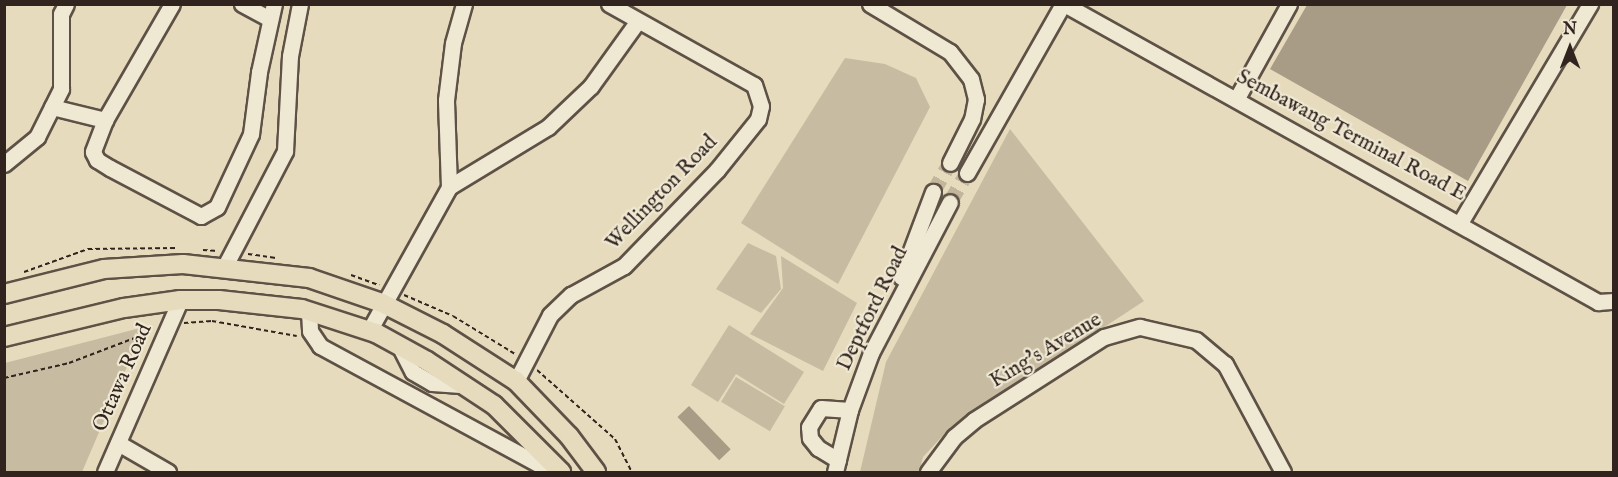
<!DOCTYPE html>
<style>
body{margin:0}
#map{position:relative;width:1618px;height:477px;overflow:hidden;background:#e6dbbc;font-family:"IM FELL English",serif}
div>[style]{position:absolute}
.green>*{inset:0;background:#c7bca1;transform-origin:0 0}
.water>*{inset:0;background:#a89c86;transform-origin:0 0}
.minor-tunnel>*{height:15px;margin-top:-7.5px;transform-origin:0;background:repeating-linear-gradient(90deg,#c2b69c 0 15px,transparent 0 23px)}
.path>*{height:2px;margin-top:-1px;transform-origin:0;background:repeating-linear-gradient(90deg,#31231e 0 4.5px,transparent 0 7.5px)}
.roads{filter:drop-shadow(2px 0 #5e5146) drop-shadow(-2px 0 #5e5146) drop-shadow(0 2px #5e5146) drop-shadow(0 -2px #5e5146)}
.minor>*{height:15px;margin:-7.5px;padding:0 7.5px;transform-origin:7.5px;border-radius:7.5px;background:#efe8d3}
.major>*{height:18px;margin:-9px;padding:0 9px;transform-origin:9px;border-radius:9px;background:#e6dbbc}
span{translate:-50% -50%;white-space:nowrap;text-align:center;line-height:1.15;-webkit-text-stroke:4.5px #efe8d3;paint-order:stroke}
.street-label{font-size:21px;color:#31231e}
.frame{position:absolute;inset:0;border:6px solid #31231e;pointer-events:none}
.north{position:absolute;left:1540px;top:18px;width:60px;height:60px;-webkit-text-stroke:4px #efe8d3;paint-order:stroke;rotate:0deg;font-size:16px;font-weight:700;line-height:24px;text-align:center;color:#31231e}
.north::after{content:'';display:block;margin:auto;width:21px;height:27px;background:#31231e;clip-path:polygon(50% 0,100% 100%,50% 72%,0 100%)}
</style>
<div id="map">
<div class="green">
<i style="clip-path:polygon(845px 58px,885px 64px,916px 78px,930px 107px,838px 284px,741px 223px)"></i>
<i style="clip-path:polygon(1010px 129px,1144px 301px,949px 429px,923px 457px,919px 472px,860px 472px,886px 362px)"></i>
<i style="clip-path:polygon(748px 243px,776px 256px,781px 289px,761px 313px,716px 289px)"></i>
<i style="clip-path:polygon(781px 256px,857px 303px,823px 371px,750px 334px,783px 288px)"></i>
<i style="clip-path:polygon(729px 325px,804px 372px,784px 404px,736px 374px,718px 402px,691px 385px)"></i>
<i style="clip-path:polygon(144px 327px,82px 472px,5px 472px,5px 363px)"></i>
<i style="left:736px;top:377px;width:57px;height:29px;rotate:31deg"></i>
</div>
<div class="water">
<i style="clip-path:polygon(1307px 5px,1307px 4px,1567px 5px,1468px 181px,1270px 69px)"></i>
<i style="left:689px;top:406px;width:60px;height:16px;rotate:46deg"></i>
</div>
<div class="minor-tunnel">
<i style="left:933px;top:192px;width:34px;rotate:-60deg"></i>
<i style="left:950px;top:202px;width:34px;rotate:-60deg"></i>
</div>
<div class="path">
<i style="left:203px;top:250px;width:15px;rotate:4deg"></i>
<i style="left:248px;top:254px;width:30px;rotate:8deg"></i>
<i style="left:24px;top:272px;width:68px;rotate:-19.8deg"></i>
<i style="left:88px;top:249px;width:89px;rotate:-0.6deg"></i>
<i style="left:351px;top:275px;width:30px;rotate:20deg"></i>
<i style="left:404px;top:295px;width:53px;rotate:23.2deg"></i>
<i style="left:453px;top:316px;width:73px;rotate:31.5deg"></i>
<i style="left:184px;top:323px;width:28px;rotate:-4deg"></i>
<i style="left:212px;top:321px;width:86px;rotate:10deg"></i>
<i style="left:537px;top:370px;width:104px;rotate:41.5deg"></i>
<i style="left:615px;top:439px;width:37px;rotate:63deg"></i>
<i style="left:4px;top:378px;width:67px;rotate:-13deg"></i>
<i style="left:69px;top:363px;width:87px;rotate:-20.9deg"></i>
</div>
<div class="roads">
<div class="minor">
<i style="left:172px;top:4px;width:134px;rotate:120deg"></i>
<i style="left:105px;top:120px;width:34px;rotate:111deg"></i>
<i style="left:93px;top:152px;width:9px;rotate:63deg"></i>
<i style="left:97px;top:160px;width:15px;rotate:32deg"></i>
<i style="left:110px;top:168px;width:103px;rotate:27.8deg"></i>
<i style="left:201px;top:216px;width:18px;rotate:-29deg"></i>
<i style="left:217px;top:207px;width:81px;rotate:-65deg"></i>
<i style="left:251px;top:134px;width:63px;rotate:-82.6deg"></i>
<i style="left:259px;top:72px;width:70px;rotate:-77.6deg"></i>
<i style="left:242px;top:4px;width:32px;rotate:28deg"></i>
<i style="left:870px;top:4px;width:93px;rotate:31deg"></i>
<i style="left:950px;top:52px;width:34px;rotate:52deg"></i>
<i style="left:971px;top:79px;width:21px;rotate:76deg"></i>
<i style="left:976px;top:99px;width:20px;rotate:101deg"></i>
<i style="left:972px;top:119px;width:49px;rotate:116.6deg"></i>
<i style="left:1064px;top:4px;width:612px;rotate:29.16deg"></i>
<i style="left:1598px;top:302px;width:16px;rotate:-4deg"></i>
<i style="left:1237px;top:98px;width:107px;rotate:-61deg"></i>
<i style="left:52px;top:107px;width:55px;rotate:13.8deg"></i>
<i style="left:4px;top:164px;width:43px;rotate:-39.3deg"></i>
<i style="left:37px;top:137px;width:54px;rotate:-63.4deg"></i>
<i style="left:61px;top:89px;width:75px;rotate:-90deg"></i>
<i style="left:61px;top:14px;width:11px;rotate:-63deg"></i>
<i style="left:967px;top:173px;width:194px;rotate:-60.4deg"></i>
<i style="left:449px;top:187px;width:116px;rotate:-31.2deg"></i>
<i style="left:548px;top:127px;width:59px;rotate:-43.6deg"></i>
<i style="left:591px;top:86px;width:79px;rotate:-54.3deg"></i>
<i style="left:1460px;top:223px;width:255px;rotate:-59.3deg"></i>
<i style="left:225px;top:266px;width:130px;rotate:-62.4deg"></i>
<i style="left:285px;top:151px;width:95px;rotate:-87deg"></i>
<i style="left:290px;top:56px;width:53px;rotate:-79.1deg"></i>
<i style="left:901px;top:277px;width:91px;rotate:-69.4deg"></i>
<i style="left:309px;top:311px;width:20px;rotate:87deg"></i>
<i style="left:310px;top:331px;width:18px;rotate:56deg"></i>
<i style="left:320px;top:346px;width:265px;rotate:28.4deg"></i>
<i style="left:369px;top:331px;width:165px;rotate:-60.9deg"></i>
<i style="left:449px;top:187px;width:87px;rotate:-92deg"></i>
<i style="left:446px;top:100px;width:57px;rotate:-83deg"></i>
<i style="left:453px;top:43px;width:41px;rotate:-74.2deg"></i>
<i style="left:399px;top:345px;width:30px;rotate:63deg"></i>
<i style="left:413px;top:372px;width:22px;rotate:30deg"></i>
<i style="left:432px;top:383px;width:32px;rotate:4deg"></i>
<i style="left:516px;top:381px;width:74px;rotate:-62.7deg"></i>
<i style="left:550px;top:315px;width:29px;rotate:-44deg"></i>
<i style="left:571px;top:295px;width:60px;rotate:-28.7deg"></i>
<i style="left:624px;top:266px;width:134px;rotate:-45.9deg"></i>
<i style="left:717px;top:170px;width:65px;rotate:-51.2deg"></i>
<i style="left:758px;top:119px;width:13px;rotate:-77deg"></i>
<i style="left:761px;top:106px;width:22px;rotate:-108deg"></i>
<i style="left:754px;top:85px;width:166px;rotate:-150.8deg"></i>
<i style="left:118px;top:443px;width:58px;rotate:30.1deg"></i>
<i style="left:838px;top:460px;width:23px;rotate:-149deg"></i>
<i style="left:818px;top:448px;width:13px;rotate:-129deg"></i>
<i style="left:810px;top:438px;width:11px;rotate:-95deg"></i>
<i style="left:809px;top:427px;width:22px;rotate:-58deg"></i>
<i style="left:821px;top:408px;width:29px;rotate:4deg"></i>
<i style="left:105px;top:472px;width:188px;rotate:-66.4deg"></i>
<i style="left:835px;top:472px;width:64px;rotate:-76.4deg"></i>
<i style="left:850px;top:410px;width:61px;rotate:-69.8deg"></i>
<i style="left:871px;top:353px;width:170px;rotate:-62.4deg"></i>
<i style="left:928px;top:472px;width:44px;rotate:-53.4deg"></i>
<i style="left:954px;top:437px;width:26px;rotate:-40deg"></i>
<i style="left:974px;top:420px;width:154px;rotate:-32.6deg"></i>
<i style="left:1104px;top:337px;width:37px;rotate:-16deg"></i>
<i style="left:1140px;top:327px;width:57px;rotate:13.1deg"></i>
<i style="left:1196px;top:340px;width:38px;rotate:40deg"></i>
<i style="left:1225px;top:364px;width:123px;rotate:61.8deg"></i>
</div>
<div class="major">
<i style="left:4px;top:294px;width:103px;rotate:-14deg"></i>
<i style="left:104px;top:269px;width:79px;rotate:-3.6deg"></i>
<i style="left:183px;top:264px;width:127px;rotate:6.3deg"></i>
<i style="left:309px;top:278px;width:77px;rotate:18.9deg"></i>
<i style="left:382px;top:303px;width:68px;rotate:26.9deg"></i>
<i style="left:443px;top:334px;width:87px;rotate:32.8deg"></i>
<i style="left:516px;top:381px;width:76px;rotate:46.1deg"></i>
<i style="left:569px;top:436px;width:45px;rotate:53.1deg"></i>
<i style="left:4px;top:337px;width:123px;rotate:-13.6deg"></i>
<i style="left:124px;top:308px;width:57px;rotate:-8.1deg"></i>
<i style="left:180px;top:300px;width:39px"></i>
<i style="left:219px;top:300px;width:83px;rotate:6.2deg"></i>
<i style="left:302px;top:309px;width:78px;rotate:18deg"></i>
<i style="left:376px;top:333px;width:58px;rotate:28.8deg"></i>
<i style="left:427px;top:361px;width:80px;rotate:33.3deg"></i>
<i style="left:494px;top:405px;width:95px;rotate:45deg"></i>
</div>
</div>
<div class="street-label">
<span style="left:1351px;top:136px;rotate:28deg">Sembawang Terminal Road E</span>
<span style="left:662px;top:193px;rotate:-46deg">Wellington Road</span>
<span style="left:873px;top:309px;rotate:-64deg">Deptford Road</span>
<span style="left:1046px;top:351px;rotate:-31deg">King's Avenue</span>
<span style="left:123px;top:378px;rotate:-66deg">Ottawa Road</span>
</div>
<div class="frame"></div>
<div class="north">N</div>
</div>
